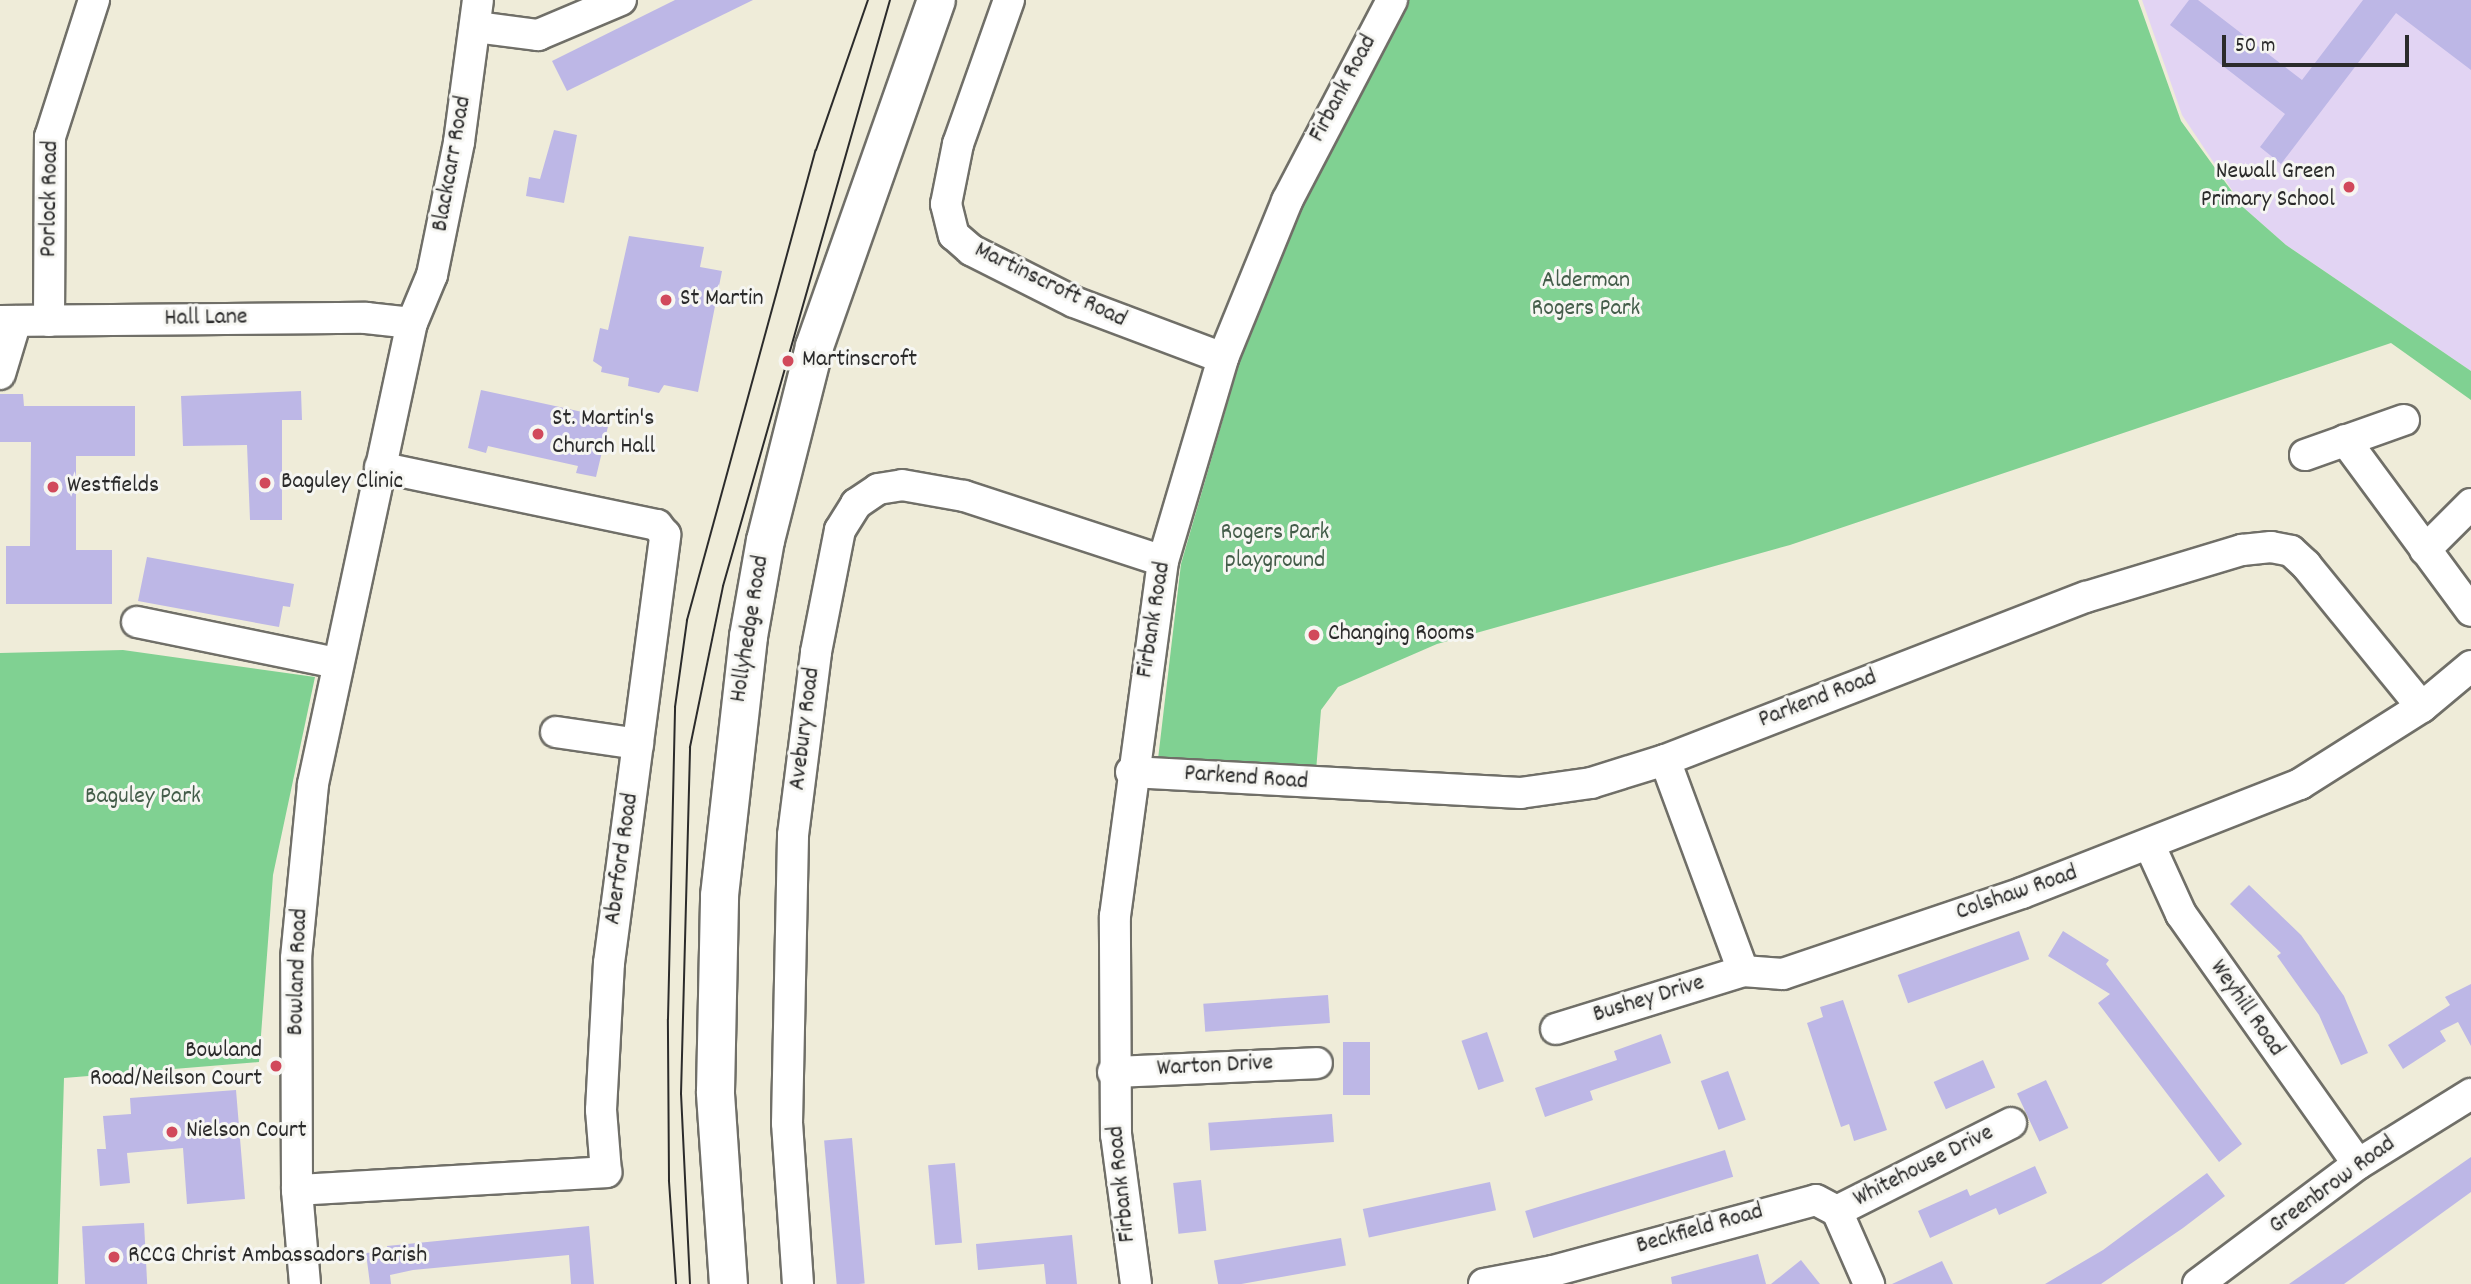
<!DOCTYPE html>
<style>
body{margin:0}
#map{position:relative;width:2471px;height:1284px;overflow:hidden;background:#efecd9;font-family:Dekko,sans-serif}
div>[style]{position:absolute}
.built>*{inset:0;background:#e2d4f3}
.green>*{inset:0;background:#80d192}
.building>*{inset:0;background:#bdb7e6;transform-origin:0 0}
.roads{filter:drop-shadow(2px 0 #706f68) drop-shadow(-2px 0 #706f68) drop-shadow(0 2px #706f68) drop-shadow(0 -2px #706f68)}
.minor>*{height:30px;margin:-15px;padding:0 15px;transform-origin:15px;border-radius:15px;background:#fff}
.tertiary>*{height:37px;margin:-18.5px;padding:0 18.5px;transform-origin:18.5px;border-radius:18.5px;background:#fff}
.tram>*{height:2px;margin:-1px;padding:0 1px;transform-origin:1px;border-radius:1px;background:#2b2b2b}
.dots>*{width:19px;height:19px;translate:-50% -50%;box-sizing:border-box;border:4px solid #f6f6f2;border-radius:50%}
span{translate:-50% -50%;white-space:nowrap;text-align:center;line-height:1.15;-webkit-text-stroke:6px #f6f6f2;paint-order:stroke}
.street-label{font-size:24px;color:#2b2b2b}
.poi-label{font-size:24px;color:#2b2b2b}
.right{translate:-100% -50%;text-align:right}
.left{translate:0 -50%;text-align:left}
.park-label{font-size:24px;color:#445d4a}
.scale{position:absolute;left:2222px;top:35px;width:187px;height:32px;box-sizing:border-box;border:4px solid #2b2b2b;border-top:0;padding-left:9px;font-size:21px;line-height:24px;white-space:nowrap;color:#2b2b2b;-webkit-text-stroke:5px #f6f6f2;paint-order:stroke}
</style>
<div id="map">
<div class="built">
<i style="clip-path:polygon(2142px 0,2471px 0,2471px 371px,2286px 245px,2244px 208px,2182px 115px)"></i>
</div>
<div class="green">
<i style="clip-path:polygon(1407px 0,2138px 0,2181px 121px,2244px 208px,2286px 245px,2471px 371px,2471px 400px,2391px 343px,1790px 545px,1437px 644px,1338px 687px,1321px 710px,1316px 771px,1158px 759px,1181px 564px,1241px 357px,1310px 188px)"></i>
<i style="clip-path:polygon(123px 650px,315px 677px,273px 875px,259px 1062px,64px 1078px,58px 1284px,0 1284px,0 653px)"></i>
</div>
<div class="building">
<i style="clip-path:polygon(675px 0,753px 0,567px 91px,552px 61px)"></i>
<i style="clip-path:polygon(2189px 0,2198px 0,2302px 80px,2363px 0,2471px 0,2471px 70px,2396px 13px,2281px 164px,2260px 147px,2285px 114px,2170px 25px)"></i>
<i style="clip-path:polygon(554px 130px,577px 135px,564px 203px,526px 196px,529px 177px,540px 179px)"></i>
<i style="clip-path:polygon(629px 236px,704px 247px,700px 267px,722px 271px,698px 392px,664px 385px,659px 393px,628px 386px,629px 378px,601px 372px,602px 367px,593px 361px,600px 328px,608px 330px)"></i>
<i style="clip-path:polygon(481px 390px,610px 418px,596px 477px,576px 473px,578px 466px,488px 446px,486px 453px,468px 448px)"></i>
<i style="clip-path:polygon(301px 391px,302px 420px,282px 420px,282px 520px,250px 520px,247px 445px,183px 446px,181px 396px)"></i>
<i style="clip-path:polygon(0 394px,23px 394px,24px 406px,135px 406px,135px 456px,76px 456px,76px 550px,112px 550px,112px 604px,6px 604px,6px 546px,30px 546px,31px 442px,0 442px)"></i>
<i style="clip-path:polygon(147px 557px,294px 584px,290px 607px,283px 606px,279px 627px,138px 601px)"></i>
<i style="clip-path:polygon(2249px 885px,2301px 935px,2344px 996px,2368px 1053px,2341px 1065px,2319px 1015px,2277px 956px,2281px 953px,2230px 904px)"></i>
<i style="left:2019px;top:931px;width:30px;height:129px;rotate:70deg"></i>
<i style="clip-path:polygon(2063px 931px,2109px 960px,2106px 964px,2242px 1144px,2219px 1162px,2098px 1003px,2110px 994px,2048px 956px)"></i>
<i style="clip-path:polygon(2471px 984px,2471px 1046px,2458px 1022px,2440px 1031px,2446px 1041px,2403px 1069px,2388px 1045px,2450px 1005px,2445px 997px)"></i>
<i style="left:1328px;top:995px;width:28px;height:125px;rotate:86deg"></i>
<i style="clip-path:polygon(1843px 1000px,1887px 1130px,1854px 1141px,1849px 1124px,1841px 1127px,1807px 1023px,1823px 1017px,1820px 1007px)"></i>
<i style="left:1487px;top:1032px;width:52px;height:27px;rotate:71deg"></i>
<i style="clip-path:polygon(1661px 1034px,1671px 1063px,1590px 1091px,1593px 1100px,1545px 1117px,1535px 1088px,1617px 1060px,1614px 1051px)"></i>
<i style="left:1343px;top:1042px;width:27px;height:53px"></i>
<i style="left:1983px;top:1060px;width:30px;height:54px;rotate:66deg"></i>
<i style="left:1728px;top:1071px;width:52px;height:29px;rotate:70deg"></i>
<i style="left:2046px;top:1080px;width:53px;height:32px;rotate:65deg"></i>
<i style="clip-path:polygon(236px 1090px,245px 1199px,187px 1204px,183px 1148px,127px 1153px,130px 1183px,100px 1186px,97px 1149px,106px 1149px,103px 1116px,131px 1114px,130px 1098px)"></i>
<i style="left:1332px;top:1114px;width:28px;height:124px;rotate:86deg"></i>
<i style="left:852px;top:1138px;width:146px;height:28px;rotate:85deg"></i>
<i style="left:1725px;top:1150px;width:28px;height:209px;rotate:73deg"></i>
<i style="clip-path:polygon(2471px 1157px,2471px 1192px,2344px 1284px,2289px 1284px)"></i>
<i style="left:955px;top:1163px;width:80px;height:27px;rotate:85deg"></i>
<i style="clip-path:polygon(2035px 1166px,2047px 1193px,1999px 1215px,1996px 1208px,1930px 1238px,1918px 1211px,1967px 1189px,1970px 1196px)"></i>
<i style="clip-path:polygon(2207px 1173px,2225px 1196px,2183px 1228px,2101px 1284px,2045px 1284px,2103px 1250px)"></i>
<i style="left:1201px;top:1180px;width:51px;height:28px;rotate:84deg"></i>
<i style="left:1490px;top:1182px;width:29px;height:130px;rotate:78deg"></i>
<i style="left:144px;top:1223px;width:61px;height:62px;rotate:87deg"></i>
<i style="clip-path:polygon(589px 1226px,594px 1284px,571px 1284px,569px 1255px,413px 1270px,390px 1275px,391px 1284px,370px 1284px,366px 1253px,388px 1251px,387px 1246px)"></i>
<i style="clip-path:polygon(1072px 1235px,1077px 1284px,1046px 1284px,1044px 1264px,978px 1270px,976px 1244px)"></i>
<i style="left:1341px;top:1238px;width:28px;height:129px;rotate:80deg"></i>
<i style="clip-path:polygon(1758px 1254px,1766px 1284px,1672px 1284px,1671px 1277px)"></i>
<i style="clip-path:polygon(1801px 1260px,1820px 1284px,1771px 1284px)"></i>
<i style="clip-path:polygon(1942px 1261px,1953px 1284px,1892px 1284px)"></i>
</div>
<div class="roads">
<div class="minor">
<i style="left:1009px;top:0;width:153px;rotate:109.5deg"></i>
<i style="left:958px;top:144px;width:61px;rotate:101.3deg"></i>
<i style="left:946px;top:204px;width:32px;rotate:76deg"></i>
<i style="left:954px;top:235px;width:23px;rotate:41deg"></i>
<i style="left:971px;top:250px;width:115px;rotate:26.8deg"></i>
<i style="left:1074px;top:302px;width:159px;rotate:20.6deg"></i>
<i style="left:476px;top:27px;width:63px;rotate:7.4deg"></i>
<i style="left:538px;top:35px;width:90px;rotate:-22.9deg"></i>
<i style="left:0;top:321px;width:366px;rotate:-0.5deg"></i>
<i style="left:366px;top:318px;width:46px;rotate:6.2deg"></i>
<i style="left:49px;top:321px;width:184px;rotate:-89.7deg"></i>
<i style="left:50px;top:137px;width:144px;rotate:-72.2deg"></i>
<i style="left:0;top:374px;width:55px;rotate:-73.2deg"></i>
<i style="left:2345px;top:440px;width:212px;rotate:53.6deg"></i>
<i style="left:2305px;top:455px;width:105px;rotate:-19.5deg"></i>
<i style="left:2425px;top:550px;width:65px;rotate:-45deg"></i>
<i style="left:137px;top:622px;width:203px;rotate:11.6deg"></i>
<i style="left:556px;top:732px;width:83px;rotate:8.3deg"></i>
<i style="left:1665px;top:760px;width:225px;rotate:69.7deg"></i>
<i style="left:1743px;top:971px;width:40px;rotate:4.3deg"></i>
<i style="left:1783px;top:974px;width:252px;rotate:-18.7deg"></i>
<i style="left:2022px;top:893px;width:299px;rotate:-21.4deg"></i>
<i style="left:2300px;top:784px;width:144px;rotate:-32.3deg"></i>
<i style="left:2422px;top:707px;width:64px;rotate:-39.9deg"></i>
<i style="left:1131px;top:772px;width:390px;rotate:3.1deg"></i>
<i style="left:1520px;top:793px;width:72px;rotate:-8deg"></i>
<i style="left:1591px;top:783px;width:77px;rotate:-17.3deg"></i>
<i style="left:1665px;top:760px;width:451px;rotate:-21.2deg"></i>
<i style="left:2086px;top:597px;width:163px;rotate:-16.8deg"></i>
<i style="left:2242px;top:550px;width:29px;rotate:-6deg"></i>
<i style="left:2271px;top:547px;width:20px;rotate:11deg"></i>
<i style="left:2291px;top:551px;width:21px;rotate:43deg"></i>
<i style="left:2306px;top:565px;width:183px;rotate:50.8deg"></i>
<i style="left:2150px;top:846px;width:75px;rotate:65.5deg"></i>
<i style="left:2181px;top:914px;width:306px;rotate:54.7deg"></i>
<i style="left:1556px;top:1029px;width:196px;rotate:-17.2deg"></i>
<i style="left:1113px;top:1072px;width:204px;rotate:-2.5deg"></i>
<i style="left:297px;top:1190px;width:310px;rotate:-3.3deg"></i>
<i style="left:606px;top:1172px;width:62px;rotate:-94.6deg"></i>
<i style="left:601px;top:1110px;width:147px;rotate:-86.9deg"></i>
<i style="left:609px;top:963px;width:432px;rotate:-82.5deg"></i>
<i style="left:665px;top:535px;width:13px;rotate:-129deg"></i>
<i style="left:657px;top:525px;width:283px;rotate:-168.2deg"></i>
<i style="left:1837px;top:1211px;width:195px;rotate:-26.8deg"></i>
<i style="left:305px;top:1284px;width:94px;rotate:-94.9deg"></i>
<i style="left:297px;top:1190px;width:232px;rotate:-90.2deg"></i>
<i style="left:296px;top:958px;width:175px;rotate:-84.4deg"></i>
<i style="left:313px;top:784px;width:472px;rotate:-77.9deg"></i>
<i style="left:412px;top:323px;width:52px;rotate:-67.4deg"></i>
<i style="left:432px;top:275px;width:136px;rotate:-78.5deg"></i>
<i style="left:459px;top:142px;width:143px;rotate:-82.4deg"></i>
<i style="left:798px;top:1284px;width:161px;rotate:-93.9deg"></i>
<i style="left:787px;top:1123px;width:288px;rotate:-88.8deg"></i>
<i style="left:793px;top:835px;width:184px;rotate:-82.8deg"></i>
<i style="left:816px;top:652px;width:124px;rotate:-78.9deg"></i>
<i style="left:840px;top:530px;width:31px;rotate:-58deg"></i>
<i style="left:856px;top:504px;width:27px;rotate:-34deg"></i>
<i style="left:878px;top:489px;width:24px;rotate:-9deg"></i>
<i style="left:902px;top:485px;width:63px;rotate:10.1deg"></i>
<i style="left:964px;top:496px;width:209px;rotate:18.1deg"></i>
<i style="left:1136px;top:1284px;width:150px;rotate:-97.6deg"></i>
<i style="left:1116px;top:1135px;width:219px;rotate:-90.3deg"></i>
<i style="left:1115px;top:916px;width:358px;rotate:-82.3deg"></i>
<i style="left:1163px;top:561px;width:212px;rotate:-73.5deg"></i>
<i style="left:1223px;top:358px;width:170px;rotate:-67.8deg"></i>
<i style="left:1287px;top:201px;width:227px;rotate:-62.4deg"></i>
<i style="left:1484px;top:1284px;width:70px;rotate:-10.7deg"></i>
<i style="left:1553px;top:1271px;width:272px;rotate:-15.1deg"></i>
<i style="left:1816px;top:1200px;width:24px;rotate:28deg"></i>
<i style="left:1837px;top:1211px;width:80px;rotate:66.3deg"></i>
<i style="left:2198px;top:1284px;width:200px;rotate:-36.9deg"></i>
<i style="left:2358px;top:1164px;width:133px;rotate:-31.8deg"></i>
</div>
<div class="tertiary">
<i style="left:728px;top:1284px;width:193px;rotate:-93.9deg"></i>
<i style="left:715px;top:1091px;width:196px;rotate:-88.8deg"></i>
<i style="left:719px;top:895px;width:261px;rotate:-83.6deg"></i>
<i style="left:748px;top:636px;width:97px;rotate:-80deg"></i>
<i style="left:765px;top:540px;width:200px;rotate:-75.8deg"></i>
<i style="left:814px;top:346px;width:367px;rotate:-70.6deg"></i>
</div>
</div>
<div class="tram">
<i style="left:676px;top:1284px;width:104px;rotate:-93.9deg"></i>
<i style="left:669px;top:1180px;width:161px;rotate:-90.4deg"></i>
<i style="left:668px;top:1019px;width:312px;rotate:-88.7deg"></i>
<i style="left:675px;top:707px;width:88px;rotate:-82.1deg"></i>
<i style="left:687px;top:620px;width:487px;rotate:-74.7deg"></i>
<i style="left:816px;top:150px;width:159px;rotate:-70.9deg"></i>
<i style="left:690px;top:1284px;width:190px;rotate:-92.7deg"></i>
<i style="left:681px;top:1094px;width:347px;rotate:-88.5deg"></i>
<i style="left:690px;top:747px;width:164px;rotate:-78.4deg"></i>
<i style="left:723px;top:586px;width:609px;rotate:-74.09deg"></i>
</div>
<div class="dots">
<i style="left:2349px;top:187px;background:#d1495b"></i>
<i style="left:666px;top:300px;background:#d1495b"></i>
<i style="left:788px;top:361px;background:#d1495b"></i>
<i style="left:538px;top:434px;background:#d1495b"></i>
<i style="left:265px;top:483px;background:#d1495b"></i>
<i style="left:53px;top:487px;background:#d1495b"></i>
<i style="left:1314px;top:635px;background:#d1495b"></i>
<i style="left:276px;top:1066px;background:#d1495b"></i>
<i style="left:172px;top:1132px;background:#d1495b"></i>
<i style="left:114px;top:1257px;background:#d1495b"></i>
</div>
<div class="street-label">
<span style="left:1344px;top:89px;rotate:-62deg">Firbank Road</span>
<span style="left:453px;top:164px;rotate:-80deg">Blackcarr Road</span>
<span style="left:51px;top:199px;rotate:-89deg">Porlock Road</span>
<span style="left:1050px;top:286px;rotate:26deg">Martinscroft Road</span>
<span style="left:206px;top:319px;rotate:-1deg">Hall Lane</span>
<span style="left:1155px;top:620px;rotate:-81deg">Firbank Road</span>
<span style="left:751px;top:629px;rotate:-81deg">Hollyhedge Road</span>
<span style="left:1818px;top:700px;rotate:-21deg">Parkend Road</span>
<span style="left:806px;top:729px;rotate:-83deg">Avebury Road</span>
<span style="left:1246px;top:779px;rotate:4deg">Parkend Road</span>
<span style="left:623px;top:859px;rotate:-82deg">Aberford Road</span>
<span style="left:2017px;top:894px;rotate:-19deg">Colshaw Road</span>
<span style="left:299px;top:972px;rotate:-88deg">Bowland Road</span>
<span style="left:1649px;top:1000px;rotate:-17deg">Bushey Drive</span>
<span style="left:2246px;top:1009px;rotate:55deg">Weyhill Road</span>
<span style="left:1215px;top:1067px;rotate:-3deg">Warton Drive</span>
<span style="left:1924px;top:1167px;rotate:-27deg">Whitehouse Drive</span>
<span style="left:1123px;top:1184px;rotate:-96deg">Firbank Road</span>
<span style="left:2333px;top:1186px;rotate:-36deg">Greenbrow Road</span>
<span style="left:1700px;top:1230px;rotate:-16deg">Beckfield Road</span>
</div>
<div class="poi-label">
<span class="right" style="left:2335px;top:187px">Newall Green<br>Primary School</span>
<span class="left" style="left:680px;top:300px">St Martin</span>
<span class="left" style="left:802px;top:361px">Martinscroft</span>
<span class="left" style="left:552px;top:434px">St. Martin's<br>Church Hall</span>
<span class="left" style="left:281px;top:483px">Baguley Clinic</span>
<span class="left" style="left:67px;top:487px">Westfields</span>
<span class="left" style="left:1328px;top:635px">Changing Rooms</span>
<span class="right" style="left:262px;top:1066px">Bowland<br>Road/Neilson Court</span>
<span class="left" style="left:186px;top:1132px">Nielson Court</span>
<span class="left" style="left:128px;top:1257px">RCCG Christ Ambassadors Parish</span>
</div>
<div class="park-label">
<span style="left:1586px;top:296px">Alderman<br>Rogers Park</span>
<span style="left:1275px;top:548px">Rogers Park<br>playground</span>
<span style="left:143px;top:798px">Baguley Park</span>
</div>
<div class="scale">50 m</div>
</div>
